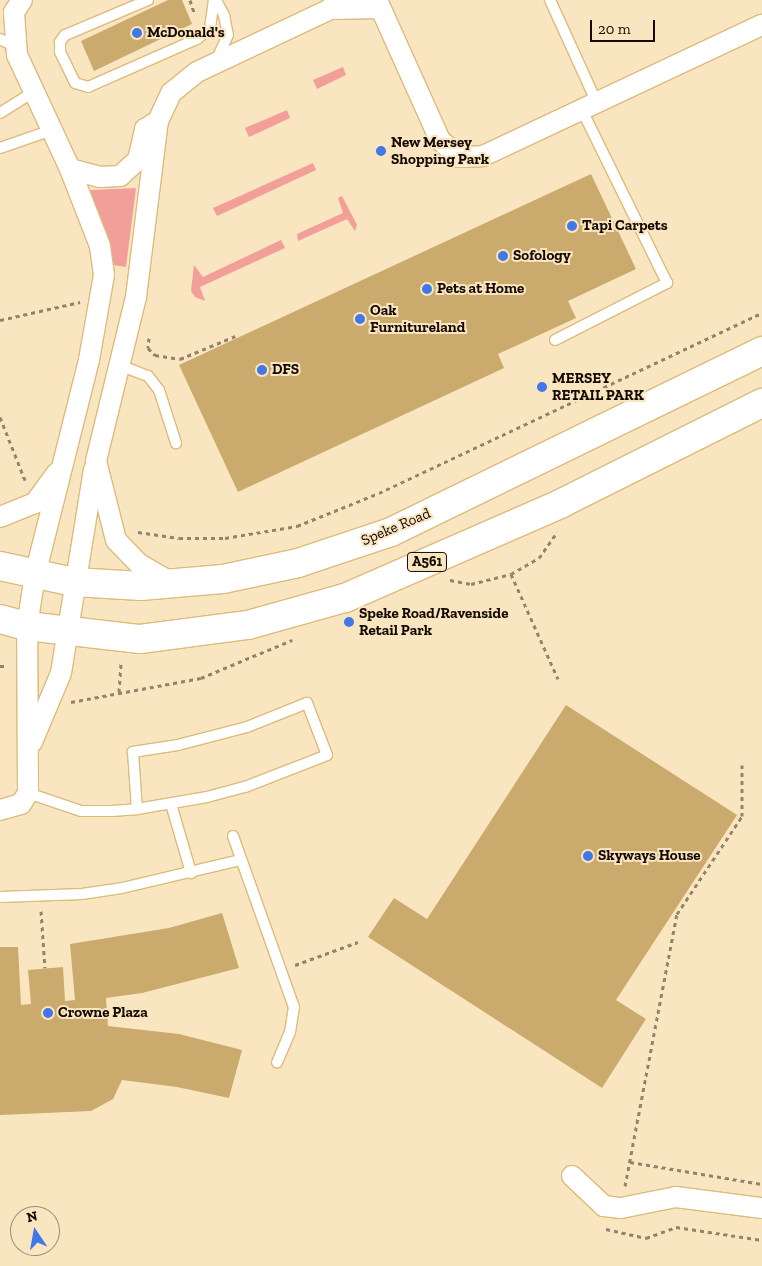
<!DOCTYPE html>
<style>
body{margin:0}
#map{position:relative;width:762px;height:1266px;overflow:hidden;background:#f9e5c0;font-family:"Zilla Slab",serif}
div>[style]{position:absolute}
.green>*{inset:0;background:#f29f9a}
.building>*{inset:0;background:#cbab6d}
.path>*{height:3px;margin-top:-1.5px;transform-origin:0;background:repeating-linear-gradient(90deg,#94836b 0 4px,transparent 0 8px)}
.roads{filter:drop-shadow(1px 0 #dcbb7c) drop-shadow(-1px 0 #dcbb7c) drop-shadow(0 1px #dcbb7c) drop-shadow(0 -1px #dcbb7c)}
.service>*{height:10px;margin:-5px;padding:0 5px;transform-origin:5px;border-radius:5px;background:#fff}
.minor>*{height:20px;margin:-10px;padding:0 10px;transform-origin:10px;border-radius:10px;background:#fff}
.trunk>*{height:28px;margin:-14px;padding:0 14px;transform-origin:14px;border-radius:14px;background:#fff}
.dots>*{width:14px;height:14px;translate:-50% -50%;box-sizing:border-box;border:2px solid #f9e5c0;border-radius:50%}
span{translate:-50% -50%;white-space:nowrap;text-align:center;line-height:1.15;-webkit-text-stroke:4px #f9e5c0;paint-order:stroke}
.shield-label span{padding:1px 4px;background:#f9e5c0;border:1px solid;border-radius:4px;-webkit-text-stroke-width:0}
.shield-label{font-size:14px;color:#150900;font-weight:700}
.poi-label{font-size:15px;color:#150900;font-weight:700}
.left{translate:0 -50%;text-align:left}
.street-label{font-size:15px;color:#150900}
.north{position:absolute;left:10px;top:1206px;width:50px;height:50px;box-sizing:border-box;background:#f9e5c0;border:1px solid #9e8d73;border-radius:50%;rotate:348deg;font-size:14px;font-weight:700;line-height:20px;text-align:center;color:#150900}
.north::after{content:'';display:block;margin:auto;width:18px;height:22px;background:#4177e7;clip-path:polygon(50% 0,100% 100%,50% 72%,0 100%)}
.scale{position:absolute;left:590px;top:20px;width:65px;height:22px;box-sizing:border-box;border:2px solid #150900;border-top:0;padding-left:6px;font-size:15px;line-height:18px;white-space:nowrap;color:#150900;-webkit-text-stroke:4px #f9e5c0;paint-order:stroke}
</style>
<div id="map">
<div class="green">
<i style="clip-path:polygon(343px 67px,346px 75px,317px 89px,313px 80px)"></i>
<i style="clip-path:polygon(287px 110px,290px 118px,249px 137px,245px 128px)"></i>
<i style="clip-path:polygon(313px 163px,316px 170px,217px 216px,213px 208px)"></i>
<i style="clip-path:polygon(136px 188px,126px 267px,112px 265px,105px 231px,90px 190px)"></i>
<i style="clip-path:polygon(342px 196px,357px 225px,355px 231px,347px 219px,298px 241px,297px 234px,343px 213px,338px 198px)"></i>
<i style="clip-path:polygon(281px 240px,285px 248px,200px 287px,205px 301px,195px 297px,191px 291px,194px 265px,203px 277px)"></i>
</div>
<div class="building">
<i style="clip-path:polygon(168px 0,182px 0,192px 24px,94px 71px,81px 41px)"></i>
<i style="clip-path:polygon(591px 174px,636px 269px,568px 301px,576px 318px,498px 354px,504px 368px,238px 492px,179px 365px)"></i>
<i style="clip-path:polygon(566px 705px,737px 815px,616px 1000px,646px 1019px,602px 1088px,368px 937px,394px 898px,427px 919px)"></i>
<i style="clip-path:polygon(222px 913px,239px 968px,142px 993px,106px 998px,108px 1026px,179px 1034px,242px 1050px,229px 1098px,177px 1087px,122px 1080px,113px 1099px,91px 1111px,0 1115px,0 947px,18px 947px,21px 1005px,31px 1004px,28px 970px,63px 967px,65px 1001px,75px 1000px,70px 944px,169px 928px)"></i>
</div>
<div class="path">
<i style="left:190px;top:0;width:16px;rotate:72deg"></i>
<i style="left:0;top:320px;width:82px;rotate:-12.7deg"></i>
<i style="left:149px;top:338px;width:10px;rotate:96deg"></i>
<i style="left:148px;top:348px;width:10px;rotate:45deg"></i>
<i style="left:155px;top:355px;width:25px;rotate:9deg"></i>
<i style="left:180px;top:359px;width:63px;rotate:-22.5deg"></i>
<i style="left:0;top:417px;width:68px;rotate:68.4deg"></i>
<i style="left:138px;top:532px;width:41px;rotate:8.3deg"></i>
<i style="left:179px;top:538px;width:46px"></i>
<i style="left:225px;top:538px;width:73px;rotate:-9.5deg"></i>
<i style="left:297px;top:526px;width:88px;rotate:-21.9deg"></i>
<i style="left:379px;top:493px;width:423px;rotate:-25.2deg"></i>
<i style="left:511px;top:574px;width:115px;rotate:65.9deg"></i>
<i style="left:450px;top:580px;width:21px;rotate:11deg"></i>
<i style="left:471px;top:584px;width:41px;rotate:-14deg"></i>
<i style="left:511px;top:574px;width:32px;rotate:-30deg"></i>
<i style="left:539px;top:558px;width:32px;rotate:-55deg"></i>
<i style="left:0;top:666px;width:8px"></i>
<i style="left:119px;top:692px;width:30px;rotate:-86deg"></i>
<i style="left:71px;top:702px;width:132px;rotate:-10.5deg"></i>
<i style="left:201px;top:678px;width:99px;rotate:-22.7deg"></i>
<i style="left:41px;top:911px;width:57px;rotate:86deg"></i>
<i style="left:295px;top:965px;width:67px;rotate:-20.1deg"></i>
<i style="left:630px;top:1162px;width:134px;rotate:9.5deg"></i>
<i style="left:625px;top:1186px;width:277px;rotate:-79.2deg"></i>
<i style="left:677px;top:914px;width:118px;rotate:-56.4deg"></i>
<i style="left:742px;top:816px;width:51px;rotate:-90deg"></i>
<i style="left:606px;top:1229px;width:41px;rotate:12.7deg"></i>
<i style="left:646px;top:1238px;width:32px;rotate:-20deg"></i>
<i style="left:676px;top:1227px;width:87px;rotate:8.6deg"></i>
</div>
<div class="roads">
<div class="service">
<i style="left:148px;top:0;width:90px;rotate:157.1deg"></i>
<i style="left:65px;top:35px;width:9px;rotate:126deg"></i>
<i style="left:60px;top:42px;width:10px;rotate:90deg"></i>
<i style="left:60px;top:52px;width:34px;rotate:64deg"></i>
<i style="left:75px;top:83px;width:14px;rotate:17deg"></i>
<i style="left:88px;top:87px;width:119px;rotate:-23.8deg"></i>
<i style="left:197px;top:39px;width:17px;rotate:-40deg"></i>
<i style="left:210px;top:28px;width:28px;rotate:-82deg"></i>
<i style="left:216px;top:0;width:17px;rotate:62deg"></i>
<i style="left:224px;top:15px;width:20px;rotate:79deg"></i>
<i style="left:228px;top:35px;width:29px;rotate:115deg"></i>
<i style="left:550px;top:0;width:113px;rotate:65.5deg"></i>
<i style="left:0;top:39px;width:18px;rotate:27deg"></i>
<i style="left:0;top:113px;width:40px;rotate:-32deg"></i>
<i style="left:0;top:148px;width:55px;rotate:-19.1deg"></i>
<i style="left:555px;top:340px;width:126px;rotate:-27deg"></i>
<i style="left:667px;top:283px;width:193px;rotate:-116.2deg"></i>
<i style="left:119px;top:365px;width:31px;rotate:21deg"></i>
<i style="left:148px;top:376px;width:18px;rotate:52deg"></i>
<i style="left:159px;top:390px;width:56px;rotate:72.2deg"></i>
<i style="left:28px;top:793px;width:56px;rotate:18.8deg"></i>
<i style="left:81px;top:811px;width:30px"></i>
<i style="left:111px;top:811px;width:26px;rotate:-4deg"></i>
<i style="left:137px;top:809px;width:71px;rotate:-9.7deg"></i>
<i style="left:207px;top:797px;width:39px;rotate:-15deg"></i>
<i style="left:245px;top:787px;width:88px;rotate:-21.3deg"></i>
<i style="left:327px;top:755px;width:56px;rotate:-111deg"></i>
<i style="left:307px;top:703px;width:65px;rotate:158.2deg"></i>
<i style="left:247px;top:727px;width:71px;rotate:165.4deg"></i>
<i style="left:178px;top:745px;width:46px;rotate:171.2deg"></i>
<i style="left:133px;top:752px;width:57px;rotate:86deg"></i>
<i style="left:171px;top:804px;width:72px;rotate:73.8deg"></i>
<i style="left:233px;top:836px;width:182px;rotate:70.4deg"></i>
<i style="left:294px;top:1007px;width:25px;rotate:99deg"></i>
<i style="left:290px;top:1032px;width:33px;rotate:113deg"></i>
<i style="left:0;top:897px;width:82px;rotate:-2.1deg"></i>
<i style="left:82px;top:894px;width:40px;rotate:-8.5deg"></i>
<i style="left:122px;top:888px;width:121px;rotate:-13.3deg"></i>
</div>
<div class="minor">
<i style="left:377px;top:0;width:154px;rotate:65.8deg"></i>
<i style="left:440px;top:140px;width:25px;rotate:42deg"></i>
<i style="left:459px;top:157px;width:24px;rotate:-2deg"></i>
<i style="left:483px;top:156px;width:308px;rotate:-25.2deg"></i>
<i style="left:330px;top:9px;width:50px;rotate:-1.1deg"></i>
<i style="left:70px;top:169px;width:31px;rotate:15deg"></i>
<i style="left:100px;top:177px;width:20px;rotate:-3deg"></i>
<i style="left:120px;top:176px;width:24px;rotate:-42deg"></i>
<i style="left:138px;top:160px;width:32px;rotate:-77deg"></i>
<i style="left:145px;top:129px;width:12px;rotate:-31deg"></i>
<i style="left:0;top:517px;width:38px;rotate:-22deg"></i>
<i style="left:35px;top:503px;width:37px;rotate:-54deg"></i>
<i style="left:172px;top:583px;width:38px;rotate:-150deg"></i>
<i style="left:139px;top:564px;width:33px;rotate:-134deg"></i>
<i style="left:116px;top:540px;width:81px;rotate:-104.2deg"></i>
<i style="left:96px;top:461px;width:169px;rotate:-76.3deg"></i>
<i style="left:136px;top:297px;width:177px;rotate:-82.9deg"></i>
<i style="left:158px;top:121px;width:31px;rotate:-65deg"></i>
<i style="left:171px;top:93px;width:33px;rotate:-39deg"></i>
<i style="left:197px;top:72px;width:147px;rotate:-25.3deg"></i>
<i style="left:330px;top:9px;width:11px;rotate:-52deg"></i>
<i style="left:32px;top:742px;width:75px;rotate:-67.2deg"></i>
<i style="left:61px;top:673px;width:206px;rotate:-80.8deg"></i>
<i style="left:0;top:810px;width:22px;rotate:-16deg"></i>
<i style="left:21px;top:804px;width:13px;rotate:-58deg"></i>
<i style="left:28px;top:793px;width:167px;rotate:-90.3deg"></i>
<i style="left:27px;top:626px;width:52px;rotate:-81.1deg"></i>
<i style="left:35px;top:575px;width:222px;rotate:-75.9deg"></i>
<i style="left:89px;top:360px;width:86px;rotate:-80deg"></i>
<i style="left:104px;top:275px;width:29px;rotate:-98deg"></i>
<i style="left:100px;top:246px;width:83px;rotate:-111.3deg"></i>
<i style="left:70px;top:169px;width:126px;rotate:-114.9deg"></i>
<i style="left:17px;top:55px;width:43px;rotate:-94deg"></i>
<i style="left:14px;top:12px;width:14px;rotate:-56deg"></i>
<i style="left:572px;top:1176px;width:44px;rotate:43.2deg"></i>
<i style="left:604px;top:1206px;width:17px;rotate:7deg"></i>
<i style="left:621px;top:1208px;width:56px;rotate:-11.3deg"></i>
<i style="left:676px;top:1197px;width:87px;rotate:7.3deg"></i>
</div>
<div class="trunk">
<i style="left:0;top:566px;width:76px;rotate:12.2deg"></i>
<i style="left:74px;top:582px;width:67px;rotate:3.4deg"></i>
<i style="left:141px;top:586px;width:82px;rotate:-4.9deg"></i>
<i style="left:223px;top:579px;width:77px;rotate:-12deg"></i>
<i style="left:298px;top:563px;width:98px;rotate:-18.4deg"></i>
<i style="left:391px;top:532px;width:413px;rotate:-26deg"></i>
<i style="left:0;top:619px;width:28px;rotate:15deg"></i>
<i style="left:27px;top:626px;width:114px;rotate:6.6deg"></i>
<i style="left:140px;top:639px;width:109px;rotate:-7.4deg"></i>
<i style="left:248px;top:625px;width:101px;rotate:-15.6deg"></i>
<i style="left:345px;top:598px;width:235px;rotate:-23.6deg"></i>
<i style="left:560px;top:504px;width:226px;rotate:-26.6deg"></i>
</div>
</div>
<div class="dots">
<i style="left:137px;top:33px;background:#4177e7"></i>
<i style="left:381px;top:151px;background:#4177e7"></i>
<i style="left:572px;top:226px;background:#4177e7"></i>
<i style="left:503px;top:256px;background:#4177e7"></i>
<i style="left:427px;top:289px;background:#4177e7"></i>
<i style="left:360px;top:319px;background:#4177e7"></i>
<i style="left:262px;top:370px;background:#4177e7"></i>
<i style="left:542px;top:387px;background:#4177e7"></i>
<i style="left:349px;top:622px;background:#4177e7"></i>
<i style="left:588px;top:856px;background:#4177e7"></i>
<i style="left:48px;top:1013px;background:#4177e7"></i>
</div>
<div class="shield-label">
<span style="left:427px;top:562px">A561</span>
</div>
<div class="poi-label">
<span class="left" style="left:147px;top:33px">McDonald's</span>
<span class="left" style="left:391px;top:151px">New Mersey<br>Shopping Park</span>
<span class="left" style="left:582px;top:226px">Tapi Carpets</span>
<span class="left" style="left:513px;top:256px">Sofology</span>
<span class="left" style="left:437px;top:289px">Pets at Home</span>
<span class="left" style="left:370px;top:319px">Oak<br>Furnitureland</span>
<span class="left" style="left:272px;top:370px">DFS</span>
<span class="left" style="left:552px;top:387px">MERSEY<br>RETAIL PARK</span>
<span class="left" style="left:359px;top:622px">Speke Road/Ravenside<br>Retail Park</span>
<span class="left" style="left:598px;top:856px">Skyways House</span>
<span class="left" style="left:58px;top:1013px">Crowne Plaza</span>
</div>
<div class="street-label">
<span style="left:396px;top:527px;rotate:-23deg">Speke Road</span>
</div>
<div class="north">N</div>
<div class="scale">20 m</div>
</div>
